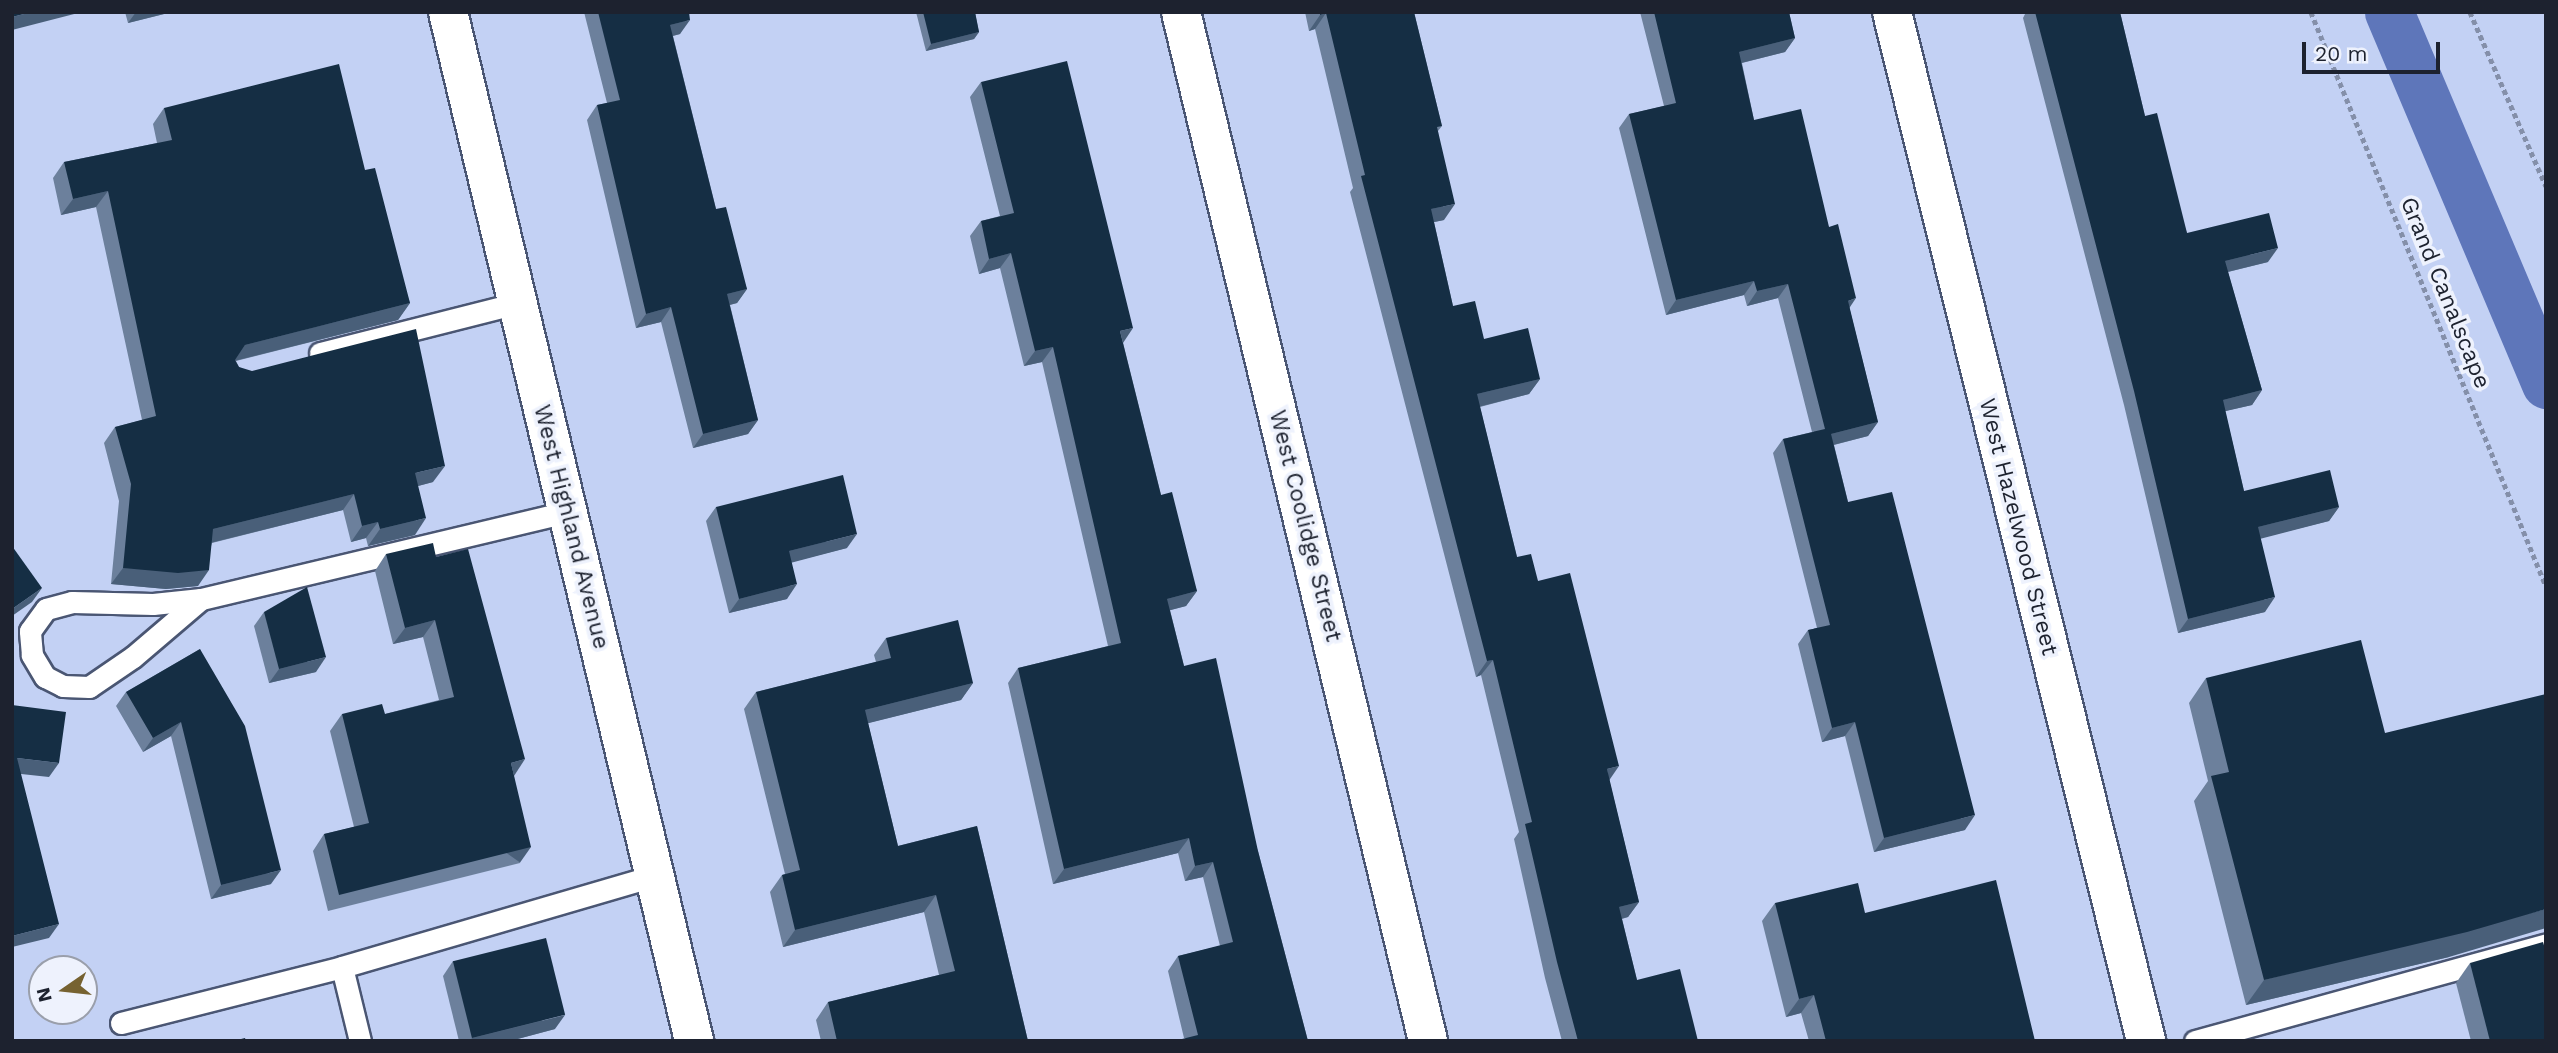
<!DOCTYPE html>
<style>
body{margin:0}
#map{position:relative;width:2558px;height:1053px;overflow:hidden;background:#c3d1f4;font-family:"Work Sans",sans-serif}
div>[style]{position:absolute}
.canal>*{height:49px;margin:-24.5px;padding:0 24.5px;transform-origin:24.5px;border-radius:24.5px;background:#5e76ba}
.path>*{height:4.5px;margin-top:-2.25px;transform-origin:0;background:repeating-linear-gradient(90deg,#848fa9 0 5px,transparent 0 8.5px)}
.roads{filter:drop-shadow(2px 0 #4a5673) drop-shadow(-2px 0 #4a5673) drop-shadow(0 2px #4a5673) drop-shadow(0 -2px #4a5673)}
.lane>*{height:21px;margin:-10.5px;padding:0 10.5px;transform-origin:10.5px;border-radius:10.5px;background:#fff}
.street>*{height:38px;margin:-19px;padding:0 19px;transform-origin:19px;border-radius:19px;background:#fff}
.wall>*{inset:0;background:#6c809c}
.shaded-wall>*{inset:0;background:#495f79;transform-origin:0 0}
.building>*{inset:0;background:#152e44;transform-origin:0 0}
span{translate:-50% -50%;white-space:nowrap;text-align:center;line-height:1.15;-webkit-text-stroke:7px #eef2fd;paint-order:stroke}
.street-label{font-size:23px;color:#1d222f}
.frame{position:absolute;inset:0;border:14px solid #1d222f;pointer-events:none}
.north{position:absolute;left:28px;top:955px;width:70px;height:70px;box-sizing:border-box;background:#eef2fd;border:2px solid #9a9fab;border-radius:50%;rotate:256deg;font-size:19px;font-weight:700;line-height:28px;text-align:center;color:#1d222f}
.north::after{content:'';display:block;margin:auto;width:24px;height:32px;background:#766231;clip-path:polygon(50% 0,100% 100%,50% 72%,0 100%)}
.scale{position:absolute;left:2302px;top:42px;width:138px;height:32px;box-sizing:border-box;border:4px solid #1d222f;border-top:0;padding-left:9px;font-size:21px;line-height:24px;white-space:nowrap;color:#1d222f;-webkit-text-stroke:5px #eef2fd;paint-order:stroke}
</style>
<div id="map">
<div class="canal">
<i style="left:2389px;top:12px;width:404px;rotate:67.1deg"></i>
</div>
<div class="path">
<i style="left:2311px;top:12px;width:620px;rotate:67.74deg"></i>
<i style="left:2470px;top:12px;width:190px;rotate:66.4deg"></i>
</div>
<div class="roads">
<div class="lane">
<i style="left:320px;top:353px;width:203px;rotate:-14.2deg"></i>
<i style="left:201px;top:599px;width:89px;rotate:139.5deg"></i>
<i style="left:133px;top:657px;width:53px;rotate:145.7deg"></i>
<i style="left:89px;top:687px;width:26px;rotate:-178deg"></i>
<i style="left:63px;top:686px;width:20px;rotate:-153deg"></i>
<i style="left:45px;top:677px;width:26px;rotate:-121deg"></i>
<i style="left:32px;top:655px;width:24px;rotate:-95deg"></i>
<i style="left:30px;top:631px;width:27px;rotate:-54deg"></i>
<i style="left:46px;top:609px;width:27px;rotate:-15deg"></i>
<i style="left:72px;top:602px;width:81px;rotate:1.4deg"></i>
<i style="left:153px;top:604px;width:48px;rotate:-5.9deg"></i>
<i style="left:201px;top:599px;width:375px;rotate:-13.4deg"></i>
<i style="left:121px;top:1023px;width:228px;rotate:-14.2deg"></i>
<i style="left:360px;top:1041px;width:76px;rotate:-103.7deg"></i>
<i style="left:342px;top:967px;width:325px;rotate:-16.3deg"></i>
<i style="left:2195px;top:1041px;width:364px;rotate:-15.4deg"></i>
</div>
<div class="street">
<i style="left:448px;top:12px;width:1058px;rotate:76.55deg"></i>
<i style="left:1181px;top:12px;width:1058px;rotate:76.5deg"></i>
<i style="left:1892px;top:12px;width:1060px;rotate:76.13deg"></i>
</div>
</div>
<div class="wall">
<i style="clip-path:polygon(125px 12px,172px 12px,128px 23px)"></i>
<i style="clip-path:polygon(584px 12px,689px 12px,680px 34px,673px 36px,716px 209px,747px 289px,737px 303px,730px 305px,758px 420px,748px 434px,693px 448px,661px 322px,636px 328px,587px 120px,597px 105px,607px 103px)"></i>
<i style="clip-path:polygon(916px 12px,975px 12px,979px 32px,974px 39px,926px 51px)"></i>
<i style="clip-path:polygon(1305px 12px,1414px 12px,1442px 126px,1438px 131px,1444px 220px,1434px 222px,1453px 306px,1484px 339px,1540px 379px,1529px 394px,1480px 407px,1517px 557px,1538px 581px,1609px 779px,1639px 902px,1628px 917px,1622px 919px,1637px 980px,1698px 1041px,1562px 1041px,1545px 978px,1514px 839px,1519px 832px,1481px 675px,1476px 677px,1350px 192px,1353px 188px,1315px 29px,1309px 31px)"></i>
<i style="clip-path:polygon(1640px 12px,1789px 12px,1795px 38px,1785px 52px,1742px 63px,1754px 120px,1829px 227px,1878px 422px,1868px 436px,1834px 445px,1848px 502px,1965px 830px,1874px 852px,1845px 736px,1822px 742px,1798px 644px,1808px 630px,1817px 628px,1773px 453px,1783px 439px,1812px 432px,1778px 298px,1747px 306px,1744px 295px,1666px 315px,1619px 128px,1629px 114px,1664px 106px)"></i>
<i style="clip-path:polygon(2026px 12px,2120px 12px,2145px 116px,2187px 233px,2268px 262px,2228px 272px,2262px 390px,2252px 405px,2225px 411px,2244px 491px,2339px 507px,2329px 521px,2260px 538px,2265px 612px,2178px 633px,2124px 405px,2023px 18px)"></i>
<i style="clip-path:polygon(981px 82px,1123px 343px,1161px 495px,1197px 591px,1186px 606px,1170px 610px,1184px 666px,1258px 851px,1308px 1041px,1184px 1038px,1168px 971px,1178px 956px,1220px 946px,1203px 877px,1185px 881px,1178px 853px,1053px 884px,1008px 683px,1018px 668px,1108px 646px,1042px 362px,1024px 366px,1000px 268px,979px 274px,970px 236px,981px 221px,1000px 216px,970px 97px)"></i>
<i style="clip-path:polygon(164px 108px,365px 170px,410px 303px,398px 320px,236px 361px,239px 367px,433px 482px,418px 486px,415px 535px,368px 546px,366px 538px,351px 542px,343px 510px,212px 543px,198px 586px,166px 589px,111px 584px,119px 501px,104px 443px,115px 427px,142px 420px,96px 207px,61px 215px,53px 178px,64px 162px,157px 143px,153px 124px)"></i>
<i style="clip-path:polygon(716px 507px,847px 548px,791px 562px,787px 599px,729px 613px,706px 521px)"></i>
<i style="clip-path:polygon(386px 554px,436px 557px,514px 776px,520px 863px,328px 911px,313px 851px,324px 834px,354px 827px,330px 731px,342px 714px,385px 714px,439px 700px,423px 637px,393px 644px,375px 571px)"></i>
<i style="clip-path:polygon(264px 612px,316px 672px,269px 683px,254px 626px)"></i>
<i style="clip-path:polygon(886px 638px,973px 683px,961px 700px,868px 723px,898px 846px,977px 826px,1028px 1041px,821px 1041px,816px 1020px,828px 1002px,939px 975px,924px 912px,783px 947px,770px 892px,782px 875px,785px 874px,744px 709px,756px 692px,876px 662px,874px 655px)"></i>
<i style="clip-path:polygon(200px 649px,271px 884px,211px 899px,171px 736px,143px 752px,116px 706px,126px 692px)"></i>
<i style="clip-path:polygon(2206px 678px,2385px 733px,2449px 957px,2246px 1005px,2194px 801px,2208px 781px,2189px 703px)"></i>
<i style="clip-path:polygon(1775px 903px,1865px 913px,2035px 1041px,1809px 1041px,1801px 1013px,1786px 1017px,1762px 921px)"></i>
<i style="clip-path:polygon(453px 961px,555px 1029px,510px 1041px,459px 1041px,443px 976px)"></i>
<i style="clip-path:polygon(2470px 963px,2546px 1041px,2471px 1041px,2456px 983px)"></i>
</div>
<div class="shaded-wall">
<i style="clip-path:polygon(32px 12px,82px 12px,12px 30px,12px 17px)"></i>
<i style="clip-path:polygon(136px 12px,172px 12px,128px 23px)"></i>
<i style="clip-path:polygon(1326px 13px,1315px 29px,1309px 31px,1320px 15px)"></i>
<i style="clip-path:polygon(690px 20px,680px 34px,660px 39px,670px 25px)"></i>
<i style="clip-path:polygon(979px 32px,974px 39px,926px 51px,931px 44px)"></i>
<i style="clip-path:polygon(1795px 38px,1785px 52px,1729px 66px,1739px 52px)"></i>
<i style="clip-path:polygon(108px 191px,96px 207px,61px 215px,73px 199px)"></i>
<i style="clip-path:polygon(1455px 204px,1444px 220px,1420px 225px,1431px 209px)"></i>
<i style="clip-path:polygon(2278px 248px,2268px 262px,2215px 275px,2225px 261px)"></i>
<i style="clip-path:polygon(1011px 253px,1000px 268px,979px 274px,989px 259px)"></i>
<i style="clip-path:polygon(1754px 281px,1744px 295px,1666px 315px,1676px 300px)"></i>
<i style="clip-path:polygon(1788px 284px,1778px 298px,1747px 306px,1757px 291px)"></i>
<i style="clip-path:polygon(747px 289px,737px 303px,717px 308px,727px 294px)"></i>
<i style="clip-path:polygon(1856px 298px,1846px 313px,1848px 301px)"></i>
<i style="clip-path:polygon(410px 303px,398px 320px,234px 361px,245px 345px)"></i>
<i style="clip-path:polygon(671px 307px,661px 322px,636px 328px,646px 314px)"></i>
<i style="clip-path:polygon(1133px 328px,1123px 343px,1120px 331px)"></i>
<i style="clip-path:polygon(1053px 347px,1042px 362px,1024px 366px,1035px 351px)"></i>
<i style="clip-path:polygon(1540px 379px,1529px 394px,1466px 410px,1477px 394px)"></i>
<i style="clip-path:polygon(2262px 390px,2252px 405px,2213px 414px,2223px 400px)"></i>
<i style="clip-path:polygon(758px 420px,748px 434px,693px 448px,703px 434px)"></i>
<i style="clip-path:polygon(1878px 422px,1868px 436px,1821px 448px,1831px 434px)"></i>
<i style="clip-path:polygon(445px 466px,433px 482px,403px 490px,415px 473px)"></i>
<i style="clip-path:polygon(354px 494px,343px 510px,202px 545px,213px 529px)"></i>
<i style="clip-path:polygon(2339px 507px,2329px 521px,2248px 542px,2258px 527px)"></i>
<i style="clip-path:polygon(426px 518px,415px 535px,368px 546px,380px 529px)"></i>
<i style="clip-path:polygon(378px 522px,366px 538px,351px 542px,362px 526px)"></i>
<i style="clip-path:polygon(857px 534px,847px 548px,779px 566px,789px 551px)"></i>
<i style="clip-path:polygon(123px 568px,209px 570px,198px 586px,166px 589px,111px 584px)"></i>
<i style="clip-path:polygon(797px 584px,787px 599px,729px 613px,739px 599px)"></i>
<i style="clip-path:polygon(42px 588px,32px 602px,12px 616px,12px 609px)"></i>
<i style="clip-path:polygon(1197px 591px,1186px 606px,1156px 614px,1167px 599px)"></i>
<i style="clip-path:polygon(2275px 597px,2265px 612px,2178px 633px,2188px 619px)"></i>
<i style="clip-path:polygon(435px 620px,423px 637px,393px 644px,405px 628px)"></i>
<i style="clip-path:polygon(326px 657px,316px 672px,269px 683px,279px 669px)"></i>
<i style="clip-path:polygon(1493px 660px,1481px 675px,1476px 677px,1487px 661px)"></i>
<i style="clip-path:polygon(973px 683px,961px 700px,853px 727px,865px 710px)"></i>
<i style="clip-path:polygon(181px 722px,171px 736px,143px 752px,153px 738px)"></i>
<i style="clip-path:polygon(1855px 722px,1845px 736px,1822px 742px,1832px 728px)"></i>
<i style="clip-path:polygon(17px 758px,59px 763px,49px 777px,12px 773px)"></i>
<i style="clip-path:polygon(525px 759px,514px 776px,511px 763px)"></i>
<i style="clip-path:polygon(1619px 766px,1608px 782px,1607px 769px)"></i>
<i style="clip-path:polygon(1975px 815px,1965px 830px,1874px 852px,1884px 838px)"></i>
<i style="clip-path:polygon(1189px 838px,1178px 853px,1053px 884px,1064px 869px)"></i>
<i style="left:531px;top:847px;width:19px;height:198px;rotate:125deg"></i>
<i style="clip-path:polygon(1213px 862px,1203px 877px,1185px 881px,1195px 866px)"></i>
<i style="clip-path:polygon(281px 870px,271px 884px,211px 899px,221px 885px)"></i>
<i style="clip-path:polygon(936px 895px,924px 912px,783px 947px,795px 930px)"></i>
<i style="clip-path:polygon(1639px 902px,1628px 917px,1608px 922px,1619px 907px)"></i>
<i style="clip-path:polygon(2546px 909px,2546px 928px,2449px 957px,2246px 1005px,2264px 980px)"></i>
<i style="clip-path:polygon(59px 924px,49px 938px,12px 947px,12px 936px)"></i>
<i style="clip-path:polygon(1814px 995px,1801px 1013px,1786px 1017px,1799px 999px)"></i>
<i style="clip-path:polygon(565px 1015px,555px 1029px,510px 1041px,470px 1041px,472px 1038px)"></i>
</div>
<div class="building">
<i style="clip-path:polygon(12px 12px,32px 12px,12px 17px)"></i>
<i style="clip-path:polygon(598px 12px,689px 12px,690px 20px,670px 25px,716px 209px,726px 207px,747px 289px,727px 294px,758px 420px,703px 434px,671px 307px,646px 314px,597px 105px,620px 100px)"></i>
<i style="clip-path:polygon(923px 12px,975px 12px,979px 32px,931px 44px)"></i>
<i style="clip-path:polygon(1320px 12px,1414px 12px,1442px 126px,1437px 127px,1455px 204px,1431px 209px,1453px 306px,1475px 301px,1484px 339px,1528px 328px,1540px 379px,1477px 394px,1517px 557px,1531px 554px,1538px 581px,1570px 573px,1619px 766px,1607px 769px,1639px 902px,1619px 907px,1637px 980px,1680px 969px,1698px 1041px,1578px 1041px,1557px 962px,1525px 824px,1532px 822px,1493px 660px,1487px 661px,1361px 176px,1365px 175px,1326px 13px,1320px 15px)"></i>
<i style="clip-path:polygon(1654px 12px,1789px 12px,1795px 38px,1739px 52px,1754px 120px,1801px 109px,1829px 227px,1838px 224px,1856px 298px,1848px 301px,1878px 422px,1831px 434px,1848px 502px,1892px 492px,1975px 815px,1884px 838px,1855px 722px,1832px 728px,1808px 630px,1830px 625px,1783px 439px,1825px 429px,1788px 284px,1757px 291px,1754px 281px,1676px 300px,1629px 114px,1676px 103px)"></i>
<i style="clip-path:polygon(2035px 12px,2120px 12px,2145px 116px,2157px 113px,2187px 233px,2269px 213px,2278px 248px,2225px 261px,2262px 390px,2223px 400px,2244px 491px,2330px 470px,2339px 507px,2258px 527px,2275px 597px,2188px 619px,2134px 391px)"></i>
<i style="clip-path:polygon(1067px 61px,1133px 328px,1120px 331px,1161px 495px,1172px 492px,1197px 591px,1167px 599px,1184px 666px,1216px 658px,1258px 851px,1308px 1041px,1174px 1041px,1198px 1035px,1178px 956px,1233px 942px,1213px 862px,1195px 866px,1189px 838px,1064px 869px,1018px 668px,1121px 643px,1053px 347px,1035px 351px,1011px 253px,989px 259px,981px 221px,1014px 213px,981px 82px)"></i>
<i style="clip-path:polygon(339px 64px,365px 170px,375px 168px,410px 303px,245px 345px,235px 360px,239px 367px,252px 371px,416px 329px,445px 466px,415px 473px,426px 518px,380px 529px,378px 522px,362px 526px,354px 494px,213px 529px,209px 570px,178px 573px,123px 568px,131px 484px,115px 427px,156px 416px,108px 191px,73px 199px,64px 162px,172px 140px,164px 108px)"></i>
<i style="clip-path:polygon(843px 475px,857px 534px,789px 551px,797px 584px,739px 599px,716px 507px)"></i>
<i style="clip-path:polygon(433px 543px,436px 557px,468px 549px,525px 759px,511px 763px,531px 847px,339px 895px,324px 834px,369px 823px,342px 714px,382px 704px,385px 714px,454px 697px,435px 620px,405px 628px,386px 554px)"></i>
<i style="clip-path:polygon(12px 546px,42px 588px,12px 609px)"></i>
<i style="clip-path:polygon(307px 587px,326px 657px,279px 669px,264px 612px)"></i>
<i style="clip-path:polygon(958px 620px,973px 683px,865px 710px,898px 846px,977px 826px,1028px 1041px,837px 1041px,828px 1002px,955px 971px,936px 895px,795px 930px,782px 875px,800px 870px,756px 692px,891px 658px,886px 638px)"></i>
<i style="clip-path:polygon(2361px 640px,2385px 733px,2546px 694px,2546px 909px,2467px 932px,2264px 980px,2211px 776px,2229px 772px,2206px 678px)"></i>
<i style="clip-path:polygon(200px 649px,245px 726px,281px 870px,221px 885px,181px 722px,153px 738px,126px 692px)"></i>
<i style="clip-path:polygon(12px 705px,66px 712px,59px 763px,17px 758px,59px 924px,12px 936px)"></i>
<i style="clip-path:polygon(1996px 880px,2035px 1041px,1826px 1041px,1814px 995px,1799px 999px,1775px 903px,1858px 883px,1865px 913px)"></i>
<i style="left:546px;top:938px;width:79px;height:96px;rotate:76deg"></i>
<i style="clip-path:polygon(2543px 942px,2546px 952px,2546px 1041px,2490px 1041px,2470px 963px)"></i>
<i style="clip-path:polygon(245px 1038px,246px 1041px,233px 1041px)"></i>
</div>
<div class="street-label">
<span style="left:2445px;top:293px;rotate:68deg">Grand Canalscape</span>
<span style="left:1305px;top:526px;rotate:76deg">West Coolidge Street</span>
<span style="left:571px;top:527px;rotate:76deg">West Highland Avenue</span>
<span style="left:2018px;top:527px;rotate:76deg">West Hazelwood Street</span>
</div>
<div class="frame"></div>
<div class="north">N</div>
<div class="scale">20 m</div>
</div>
